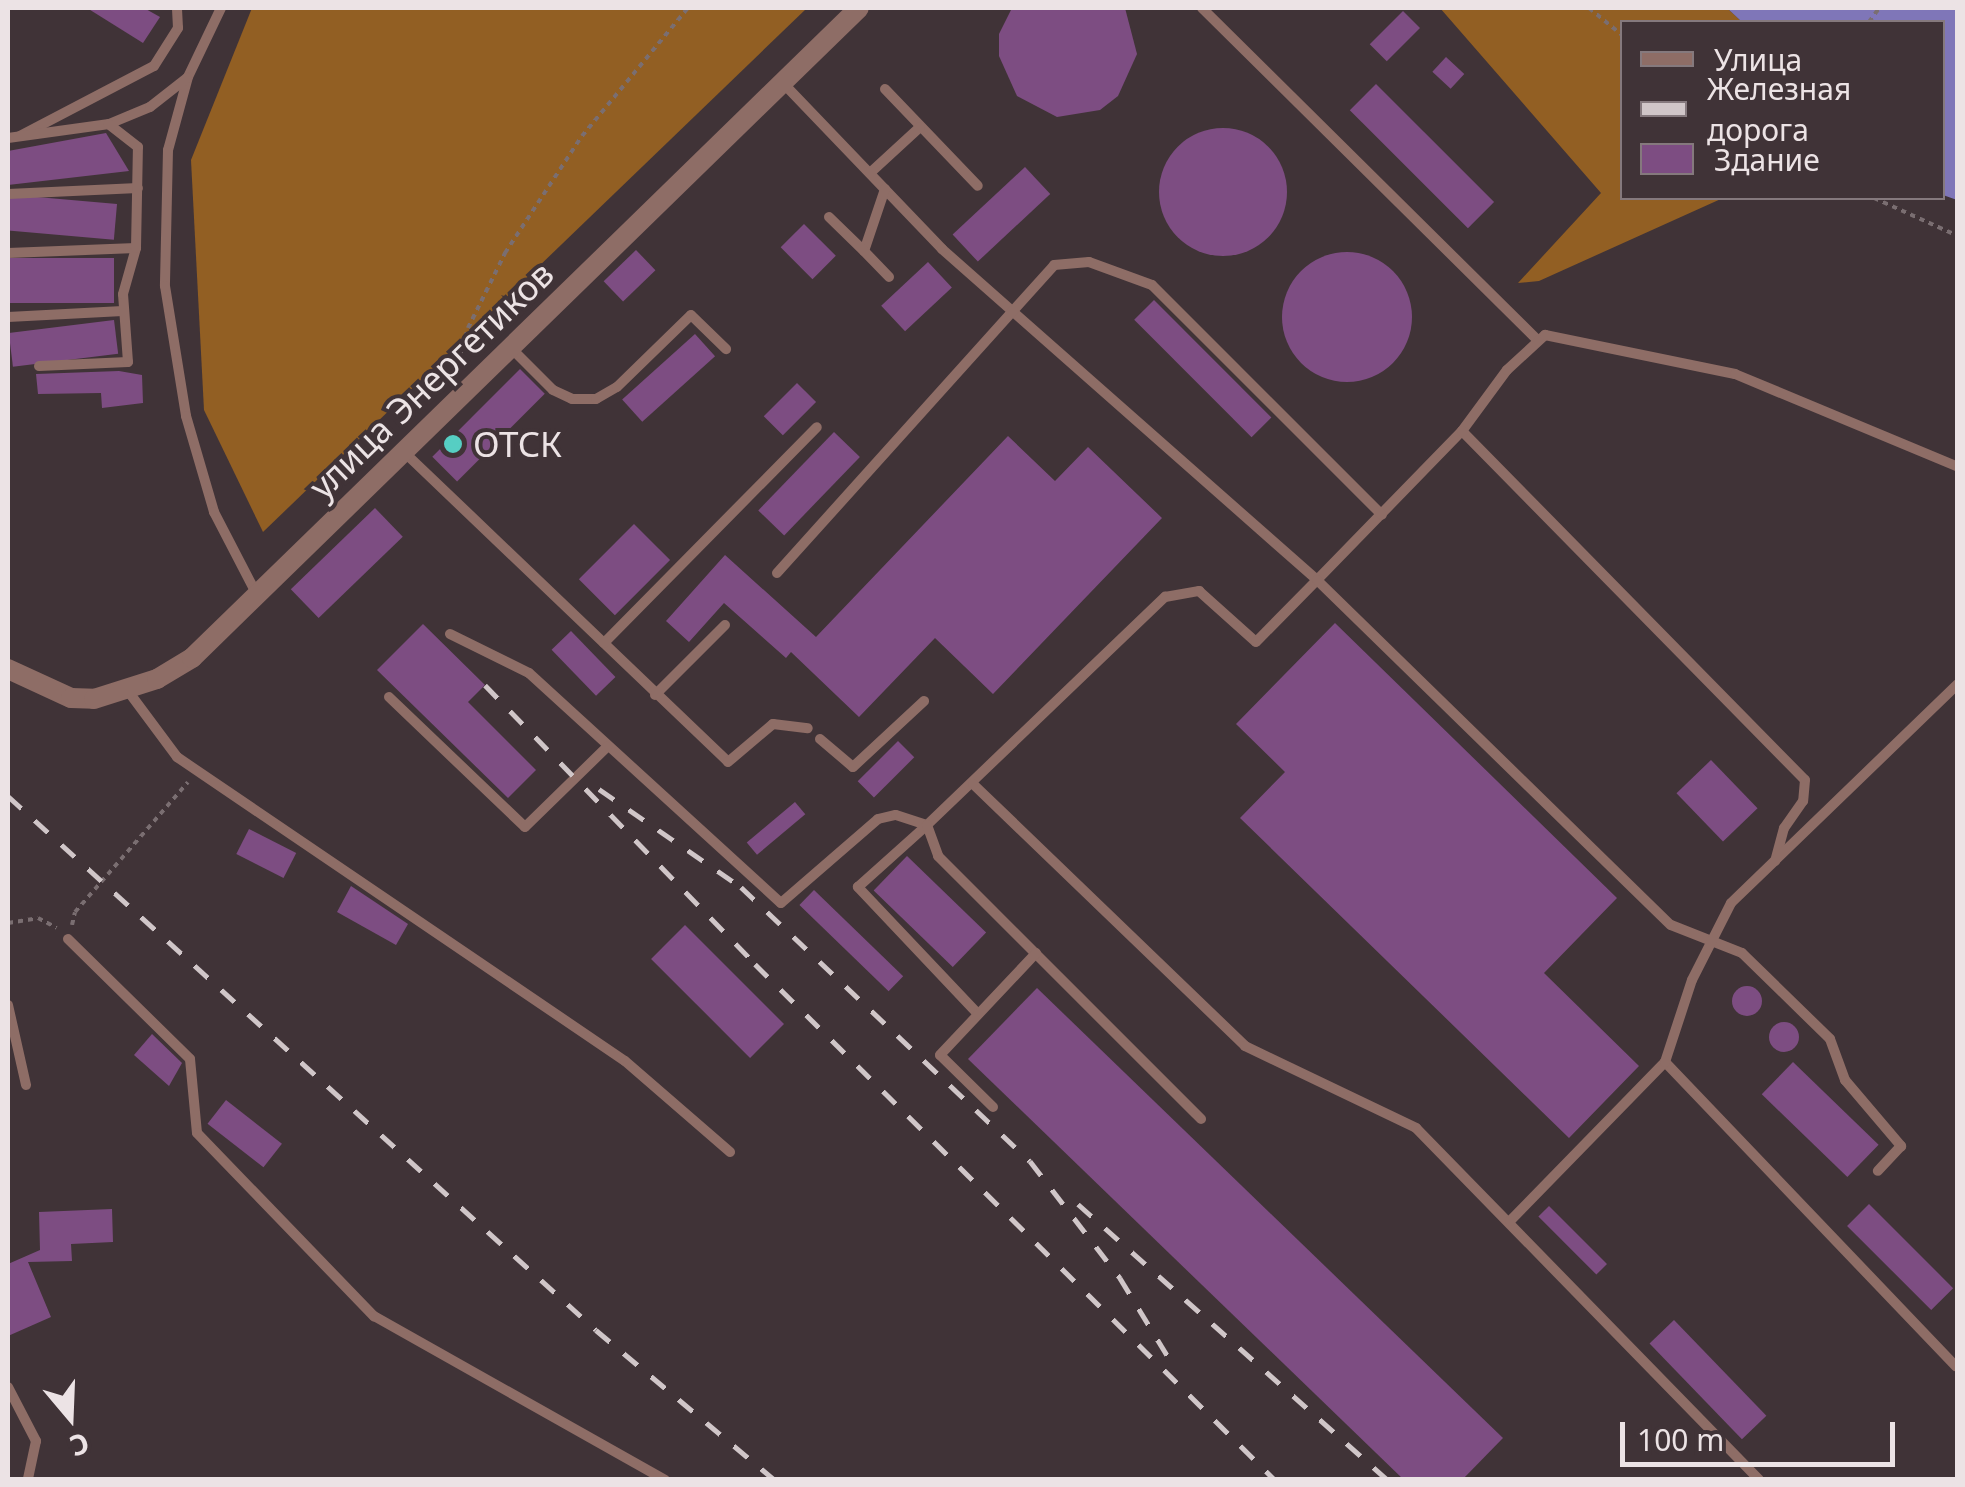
<!DOCTYPE html>
<meta charset="utf-8">
<style>
body{margin:0}
#map{position:relative;width:1965px;height:1487px;overflow:hidden;background:#403337;font-family:"Noto Sans",sans-serif}
div>[style]{position:absolute}
.forest>*{inset:0;background:#925f23}
.water>*{inset:0;background:#7f76b8}
.building>*{inset:0;background:#7d4d82;transform-origin:0 0}
.round{border-radius:50%}
.path>*{height:4px;margin-top:-2px;transform-origin:0;background:repeating-linear-gradient(90deg,#7a6e71 0 5px,transparent 0 10px)}
.service>*{height:10px;margin:-5px;padding:0 5px;transform-origin:5px;border-radius:5px;background:#8e6d66}
.minor>*{height:20px;margin:-10px;padding:0 10px;transform-origin:10px;border-radius:10px;background:#8e6d66}
.rail>*{height:5px;margin-top:-2.5px;transform-origin:0;background:repeating-linear-gradient(90deg,#d0c6c8 0 18px,transparent 0 36px)}
.dots>*{width:28px;height:28px;translate:-50% -50%;box-sizing:border-box;border:5px solid #403337;border-radius:50%}
span{translate:-50% -50%;white-space:nowrap;text-align:center;line-height:1.15;-webkit-text-stroke:8px #403337;paint-order:stroke}
.street-label{font-size:35px;color:#ece3e5}
.poi-label{font-size:35px;color:#ece3e5}
.left{translate:0 -50%;text-align:left}
.frame{position:absolute;inset:0;border:10px solid #ece3e5;pointer-events:none}
.legend{position:absolute;left:1620px;top:20px;width:325px;height:180px;box-sizing:border-box;background:#403337;border:2px solid #85797d;margin:0;padding:12px 18px;list-style:none;font-size:30px;color:#ece3e5}
.legend li{display:flex;align-items:center;gap:20px;height:50px}
.legend b{width:50px;border:2px solid #85797d}
.north{position:absolute;left:20px;top:1367px;width:100px;height:100px;-webkit-text-stroke:8px #403337;paint-order:stroke;rotate:161deg;font-size:28px;font-weight:700;line-height:40px;text-align:center;color:#ece3e5}
.north::after{content:'';display:block;margin:auto;width:35px;height:45px;background:#ece3e5;clip-path:polygon(50% 0,100% 100%,50% 72%,0 100%)}
.scale{position:absolute;left:1620px;top:1422px;width:275px;height:45px;box-sizing:border-box;border:5px solid #ece3e5;border-top:0;padding-left:12px;font-size:30px;line-height:35px;white-space:nowrap;color:#ece3e5;-webkit-text-stroke:8px #403337;paint-order:stroke}
</style>
<div id="map">
<div class="forest">
<i style="clip-path:polygon(252px 8px,807px 8px,263px 532px,204px 410px,191px 160px)"></i>
<i style="clip-path:polygon(1440px 8px,1727px 8px,1742px 22px,1622px 22px,1622px 198px,1723px 198px,1539px 281px,1518px 283px,1601px 193px)"></i>
</div>
<div class="water">
<i style="clip-path:polygon(1727px 8px,1957px 8px,1957px 200px,1943px 195px,1942px 22px,1742px 22px)"></i>
</div>
<div class="building">
<i style="clip-path:polygon(87px 8px,144px 8px,160px 17px,143px 43px)"></i>
<i style="clip-path:polygon(1012px 8px,1125px 8px,1137px 54px,1118px 96px,1100px 110px,1057px 117px,1017px 96px,999px 56px,999px 34px)"></i>
<i style="left:1403px;top:11px;width:24px;height:47px;rotate:45deg"></i>
<i style="left:1446px;top:57px;width:25px;height:20px;rotate:43deg"></i>
<i style="left:1376px;top:84px;width:167px;height:37px;rotate:45deg"></i>
<i class="round" style="left:1159px;top:128px;width:128px;height:128px"></i>
<i style="clip-path:polygon(106px 133px,129px 171px,8px 185px,8px 151px)"></i>
<i style="left:1025px;top:167px;width:37px;height:99px;rotate:47deg"></i>
<i style="left:117px;top:204px;width:36px;height:109px;rotate:95deg"></i>
<i style="left:804px;top:224px;width:45px;height:33px;rotate:45deg"></i>
<i style="left:636px;top:250px;width:28px;height:45px;rotate:46deg"></i>
<i class="round" style="left:1282px;top:252px;width:130px;height:130px"></i>
<i style="left:114px;top:258px;width:45px;height:106px;rotate:90deg"></i>
<i style="left:928px;top:262px;width:35px;height:64px;rotate:47deg"></i>
<i style="left:1154px;top:300px;width:166px;height:28px;rotate:45deg"></i>
<i style="left:114px;top:320px;width:34px;height:106px;rotate:83deg"></i>
<i style="left:695px;top:334px;width:30px;height:98px;rotate:48deg"></i>
<i style="left:520px;top:369px;width:35px;height:124px;rotate:45deg"></i>
<i style="clip-path:polygon(119px 371px,142px 375px,143px 403px,102px 408px,101px 393px,38px 394px,36px 374px)"></i>
<i style="left:797px;top:383px;width:27px;height:47px;rotate:45deg"></i>
<i style="left:834px;top:432px;width:36px;height:109px;rotate:44deg"></i>
<i style="clip-path:polygon(1008px 436px,1055px 481px,1088px 447px,1162px 518px,993px 694px,935px 638px,859px 717px,791px 652px,786px 658px,724px 603px,689px 642px,666px 621px,725px 555px,816px 637px)"></i>
<i style="left:375px;top:508px;width:40px;height:117px;rotate:46deg"></i>
<i style="left:634px;top:524px;width:51px;height:78px;rotate:45deg"></i>
<i style="clip-path:polygon(1335px 623px,1617px 898px,1544px 973px,1639px 1066px,1569px 1138px,1240px 818px,1285px 772px,1236px 724px)"></i>
<i style="clip-path:polygon(423px 624px,485px 685px,468px 702px,536px 770px,508px 798px,377px 670px)"></i>
<i style="left:571px;top:631px;width:64px;height:27px;rotate:46deg"></i>
<i style="left:898px;top:741px;width:23px;height:57px;rotate:45deg"></i>
<i style="left:1711px;top:760px;width:67px;height:48px;rotate:46deg"></i>
<i style="left:795px;top:802px;width:16px;height:63px;rotate:50deg"></i>
<i style="left:249px;top:829px;width:53px;height:28px;rotate:27deg"></i>
<i style="left:907px;top:856px;width:110px;height:48px;rotate:44deg"></i>
<i style="clip-path:polygon(351px 886px,408px 924px,396px 945px,337px 912px)"></i>
<i style="left:814px;top:890px;width:124px;height:21px;rotate:44deg"></i>
<i style="left:685px;top:925px;width:140px;height:48px;rotate:45deg"></i>
<i class="round" style="left:1732px;top:986px;width:30px;height:30px"></i>
<i style="clip-path:polygon(1037px 988px,1503px 1438px,1462px 1480px,1404px 1480px,968px 1059px)"></i>
<i class="round" style="left:1769px;top:1022px;width:30px;height:30px"></i>
<i style="clip-path:polygon(152px 1034px,182px 1063px,169px 1086px,134px 1055px)"></i>
<i style="left:1793px;top:1062px;width:119px;height:45px;rotate:44deg"></i>
<i style="left:226px;top:1100px;width:71px;height:30px;rotate:38deg"></i>
<i style="left:1869px;top:1204px;width:119px;height:31px;rotate:45deg"></i>
<i style="left:1549px;top:1206px;width:82px;height:15px;rotate:45deg"></i>
<i style="clip-path:polygon(112px 1209px,113px 1242px,71px 1244px,72px 1261px,28px 1262px,51px 1317px,8px 1336px,8px 1264px,40px 1250px,39px 1212px)"></i>
<i style="left:1674px;top:1320px;width:133px;height:34px;rotate:46deg"></i>
</div>
<div class="path">
<i style="left:1589px;top:8px;width:43px;rotate:39.3deg"></i>
<i style="left:1869px;top:22px;width:17px;rotate:-54deg"></i>
<i style="left:1874px;top:198px;width:92px;rotate:24.3deg"></i>
<i style="left:454px;top:376px;width:50px;rotate:-73.7deg"></i>
<i style="left:468px;top:328px;width:84px;rotate:-63.7deg"></i>
<i style="left:505px;top:253px;width:140px;rotate:-56.7deg"></i>
<i style="left:582px;top:136px;width:166px;rotate:-50.4deg"></i>
<i style="left:8px;top:923px;width:30px;rotate:-9deg"></i>
<i style="left:38px;top:918px;width:21px;rotate:28deg"></i>
<i style="left:72px;top:925px;width:13px;rotate:-77deg"></i>
<i style="left:75px;top:912px;width:172px;rotate:-49deg"></i>
</div>
<div class="service">
<i style="left:221px;top:8px;width:76px;rotate:115.6deg"></i>
<i style="left:188px;top:77px;width:76px;rotate:105.3deg"></i>
<i style="left:168px;top:150px;width:136px;rotate:91.3deg"></i>
<i style="left:165px;top:286px;width:132px;rotate:80.8deg"></i>
<i style="left:186px;top:416px;width:100px;rotate:73.7deg"></i>
<i style="left:214px;top:512px;width:91px;rotate:62.6deg"></i>
<i style="left:1202px;top:8px;width:470px;rotate:44.7deg"></i>
<i style="left:783px;top:83px;width:230px;rotate:46.2deg"></i>
<i style="left:942px;top:249px;width:500px;rotate:41.43deg"></i>
<i style="left:1317px;top:580px;width:208px;rotate:-45.8deg"></i>
<i style="left:1462px;top:431px;width:76px;rotate:-53.6deg"></i>
<i style="left:1507px;top:370px;width:52px;rotate:-42.6deg"></i>
<i style="left:1545px;top:335px;width:194px;rotate:11.6deg"></i>
<i style="left:1735px;top:374px;width:242px;rotate:22.6deg"></i>
<i style="left:885px;top:89px;width:134px;rotate:46.2deg"></i>
<i style="left:20px;top:136px;width:151px;rotate:-27.6deg"></i>
<i style="left:154px;top:66px;width:45px;rotate:-57.7deg"></i>
<i style="left:178px;top:28px;width:20px;rotate:-93deg"></i>
<i style="left:8px;top:138px;width:102px;rotate:-7.9deg"></i>
<i style="left:109px;top:124px;width:44px;rotate:-22.5deg"></i>
<i style="left:150px;top:107px;width:47px;rotate:-38.1deg"></i>
<i style="left:870px;top:173px;width:68px;rotate:-42.6deg"></i>
<i style="left:885px;top:189px;width:65px;rotate:108.7deg"></i>
<i style="left:864px;top:251px;width:36px;rotate:46deg"></i>
<i style="left:8px;top:194px;width:130px;rotate:-2.6deg"></i>
<i style="left:829px;top:217px;width:49px;rotate:44.2deg"></i>
<i style="left:8px;top:253px;width:128px;rotate:-2.2deg"></i>
<i style="left:8px;top:317px;width:115px;rotate:-3deg"></i>
<i style="left:511px;top:348px;width:59px;rotate:45deg"></i>
<i style="left:553px;top:390px;width:21px;rotate:25deg"></i>
<i style="left:572px;top:399px;width:24px"></i>
<i style="left:596px;top:399px;width:24px;rotate:-30deg"></i>
<i style="left:617px;top:387px;width:103px;rotate:-44.2deg"></i>
<i style="left:691px;top:315px;width:49px;rotate:44.2deg"></i>
<i style="left:39px;top:366px;width:89px;rotate:-2.6deg"></i>
<i style="left:128px;top:362px;width:68px;rotate:-94.2deg"></i>
<i style="left:123px;top:294px;width:48px;rotate:-74.2deg"></i>
<i style="left:136px;top:248px;width:101px;rotate:-88.9deg"></i>
<i style="left:138px;top:147px;width:37px;rotate:-142deg"></i>
<i style="left:1462px;top:431px;width:489px;rotate:45.5deg"></i>
<i style="left:1805px;top:780px;width:21px;rotate:95deg"></i>
<i style="left:1803px;top:801px;width:33px;rotate:125deg"></i>
<i style="left:1784px;top:828px;width:34px;rotate:105deg"></i>
<i style="left:404px;top:452px;width:448px;rotate:43.7deg"></i>
<i style="left:728px;top:762px;width:59px;rotate:-40.2deg"></i>
<i style="left:773px;top:724px;width:35px;rotate:7deg"></i>
<i style="left:777px;top:573px;width:414px;rotate:-48deg"></i>
<i style="left:1054px;top:265px;width:35px;rotate:-5deg"></i>
<i style="left:1089px;top:262px;width:67px;rotate:20.1deg"></i>
<i style="left:1152px;top:285px;width:325px;rotate:45deg"></i>
<i style="left:450px;top:634px;width:88px;rotate:26.3deg"></i>
<i style="left:529px;top:673px;width:341px;rotate:42.4deg"></i>
<i style="left:781px;top:903px;width:128px;rotate:-40.9deg"></i>
<i style="left:878px;top:819px;width:18px;rotate:-13deg"></i>
<i style="left:896px;top:815px;width:33px;rotate:18deg"></i>
<i style="left:927px;top:825px;width:330px;rotate:-43.8deg"></i>
<i style="left:1165px;top:597px;width:35px;rotate:-10deg"></i>
<i style="left:1199px;top:591px;width:76px;rotate:41.8deg"></i>
<i style="left:1256px;top:642px;width:87px;rotate:-45.5deg"></i>
<i style="left:1317px;top:580px;width:494px;rotate:44.3deg"></i>
<i style="left:1671px;top:925px;width:76px;rotate:21.5deg"></i>
<i style="left:1742px;top:953px;width:123px;rotate:44.3deg"></i>
<i style="left:1830px;top:1039px;width:44px;rotate:69.9deg"></i>
<i style="left:1845px;top:1080px;width:87px;rotate:49.7deg"></i>
<i style="left:1901px;top:1146px;width:34px;rotate:133deg"></i>
<i style="left:604px;top:643px;width:303px;rotate:-45.4deg"></i>
<i style="left:128px;top:691px;width:82px;rotate:53.4deg"></i>
<i style="left:177px;top:757px;width:541px;rotate:34.16deg"></i>
<i style="left:625px;top:1061px;width:139px;rotate:40.9deg"></i>
<i style="left:655px;top:695px;width:99px;rotate:-45deg"></i>
<i style="left:389px;top:697px;width:188px;rotate:43.7deg"></i>
<i style="left:525px;top:827px;width:115px;rotate:-44.3deg"></i>
<i style="left:820px;top:739px;width:43px;rotate:40.3deg"></i>
<i style="left:853px;top:767px;width:97px;rotate:-42.9deg"></i>
<i style="left:973px;top:784px;width:378px;rotate:43.9deg"></i>
<i style="left:1245px;top:1046px;width:190px;rotate:25.6deg"></i>
<i style="left:1416px;top:1128px;width:491px;rotate:45.7deg"></i>
<i style="left:68px;top:939px;width:171px;rotate:44.5deg"></i>
<i style="left:190px;top:1059px;width:74px;rotate:84.6deg"></i>
<i style="left:197px;top:1133px;width:255px;rotate:46deg"></i>
<i style="left:374px;top:1316px;width:334px;rotate:29.4deg"></i>
<i style="left:8px;top:1005px;width:82px;rotate:77.3deg"></i>
<i style="left:978px;top:1014px;width:175px;rotate:-133.4deg"></i>
<i style="left:858px;top:887px;width:93px;rotate:-41.9deg"></i>
<i style="left:927px;top:825px;width:33px;rotate:70deg"></i>
<i style="left:938px;top:856px;width:372px;rotate:45deg"></i>
<i style="left:1665px;top:1062px;width:421px;rotate:46.3deg"></i>
<i style="left:993px;top:1107px;width:74px;rotate:-135.5deg"></i>
<i style="left:940px;top:1055px;width:140px;rotate:-46.7deg"></i>
<i style="left:1510px;top:1221px;width:222px;rotate:-45.7deg"></i>
<i style="left:1665px;top:1062px;width:86px;rotate:-71.8deg"></i>
<i style="left:1692px;top:980px;width:86px;rotate:-63.1deg"></i>
<i style="left:1731px;top:903px;width:315px;rotate:-44deg"></i>
<i style="left:8px;top:1387px;width:61px;rotate:62.6deg"></i>
<i style="left:36px;top:1441px;width:40px;rotate:102deg"></i>
</div>
<div class="minor">
<i style="left:8px;top:669px;width:69px;rotate:24.7deg"></i>
<i style="left:71px;top:698px;width:23px;rotate:2deg"></i>
<i style="left:94px;top:699px;width:66px;rotate:-17.6deg"></i>
<i style="left:157px;top:679px;width:41px;rotate:-31deg"></i>
<i style="left:192px;top:658px;width:931px;rotate:-44.26deg"></i>
</div>
<div class="rail">
<i style="left:485px;top:685px;width:388px;rotate:45.9deg"></i>
<i style="left:755px;top:964px;width:733px;rotate:44.78deg"></i>
<i style="left:599px;top:789px;width:173px;rotate:34.6deg"></i>
<i style="left:741px;top:887px;width:398px;rotate:43.5deg"></i>
<i style="left:1030px;top:1161px;width:148px;rotate:52.4deg"></i>
<i style="left:1120px;top:1278px;width:96px;rotate:58.6deg"></i>
<i style="left:8px;top:796px;width:794px;rotate:42.24deg"></i>
<i style="left:596px;top:1330px;width:234px;rotate:40deg"></i>
<i style="left:1078px;top:1204px;width:415px;rotate:41.7deg"></i>
</div>
<div class="dots">
<i style="left:453px;top:444px;background:#56cec3"></i>
</div>
<div class="street-label">
<span style="left:431px;top:380px;rotate:-44deg">улица Энергетиков</span>
</div>
<div class="poi-label">
<span class="left" style="left:473px;top:444px">ОТСК</span>
</div>
<div class="frame"></div>
<ul class="legend">
<li><b style="height:12px;background:#8e6d66"></b>Улица</li>
<li><b style="height:12px;background:#d0c6c8"></b>Железная дорога</li>
<li><b style="height:28px;background:#7d4d82"></b>Здание</li>
</ul>
<div class="north">С</div>
<div class="scale">100 m</div>
</div>
